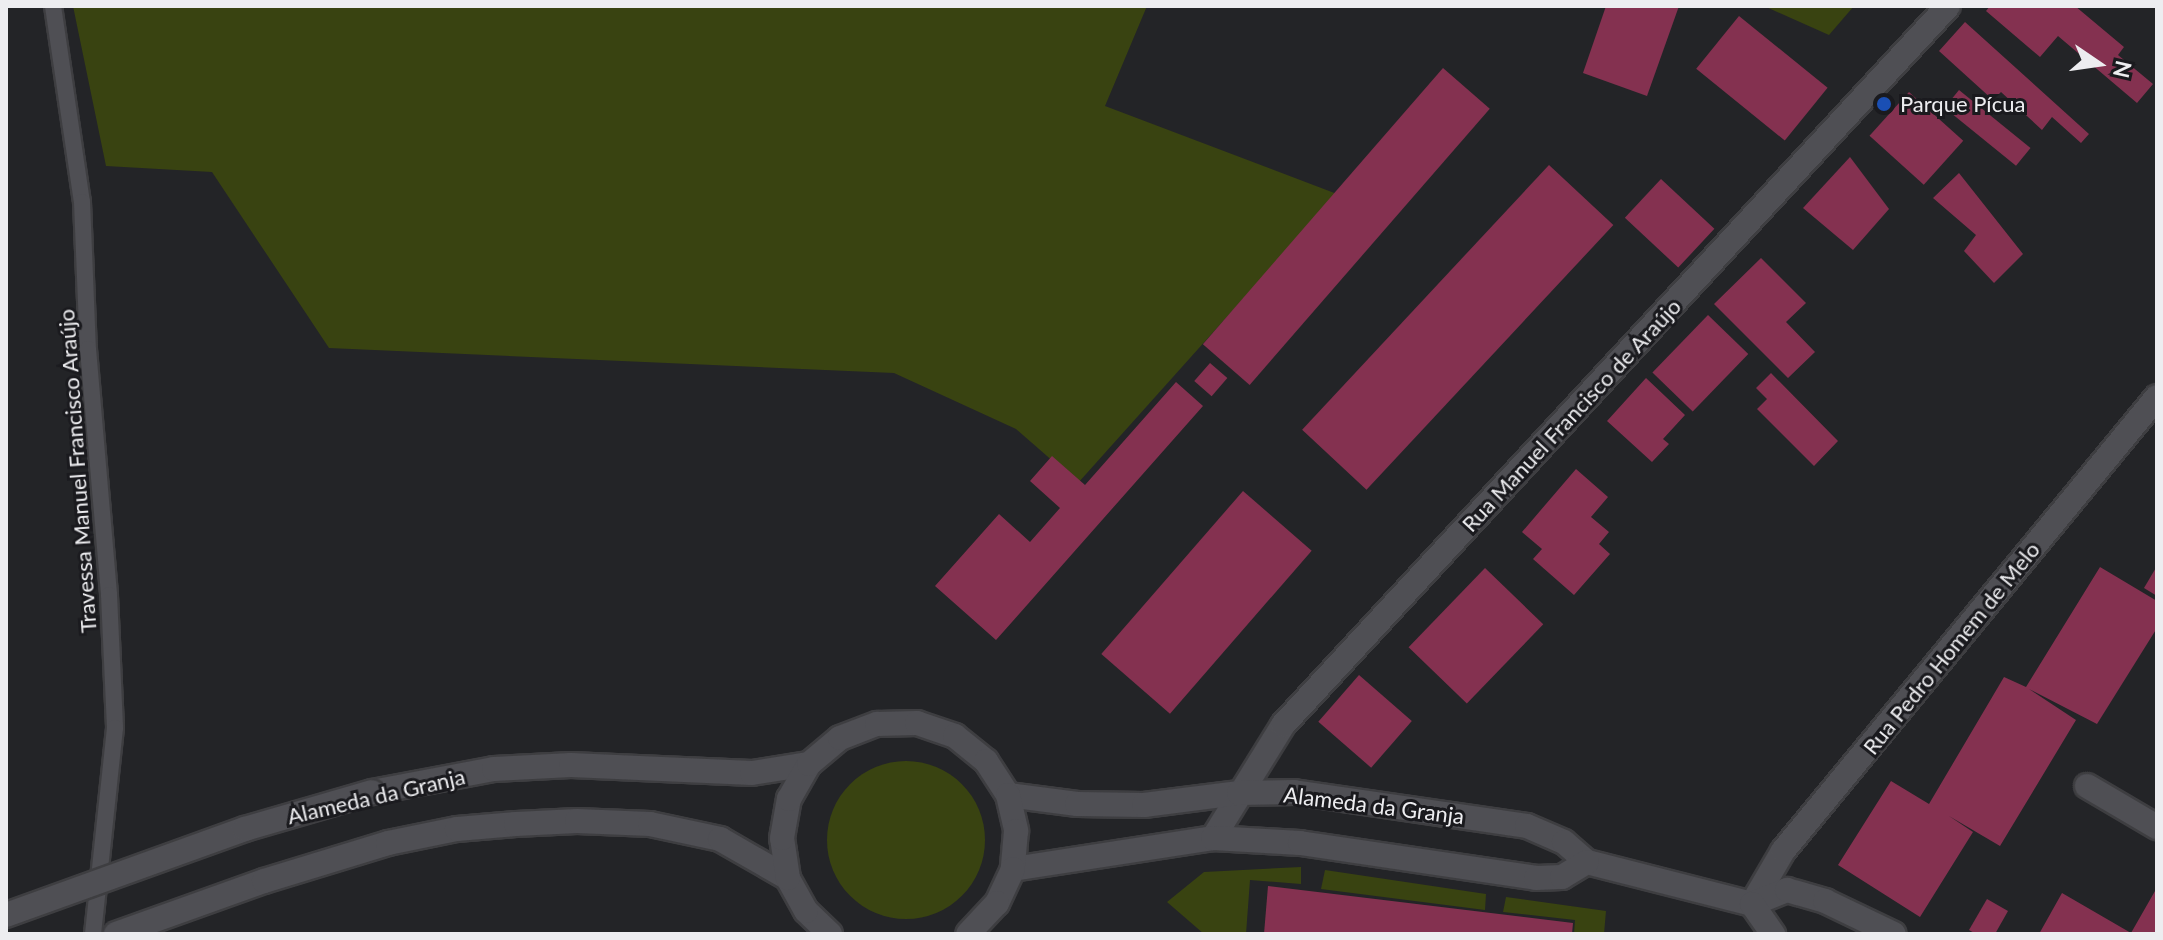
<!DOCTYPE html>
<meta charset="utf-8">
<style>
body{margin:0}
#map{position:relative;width:2163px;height:940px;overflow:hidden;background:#232427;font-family:Lato,sans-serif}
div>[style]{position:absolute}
.green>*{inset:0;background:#394311}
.round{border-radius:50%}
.building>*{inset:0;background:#843150;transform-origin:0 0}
.roads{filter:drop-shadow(2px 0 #3e3e41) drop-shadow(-2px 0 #3e3e41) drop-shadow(0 2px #3e3e41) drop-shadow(0 -2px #3e3e41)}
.lane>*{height:16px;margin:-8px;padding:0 8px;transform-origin:8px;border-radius:8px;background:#4f4f54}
.street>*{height:24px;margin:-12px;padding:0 12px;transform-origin:12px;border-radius:12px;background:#4f4f54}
.secondary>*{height:24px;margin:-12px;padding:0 12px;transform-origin:12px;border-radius:12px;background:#4f4f54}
.bridges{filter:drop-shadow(2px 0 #3e3e41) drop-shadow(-2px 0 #3e3e41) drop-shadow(0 2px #3e3e41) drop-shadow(0 -2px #3e3e41)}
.secondary-bridge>*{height:24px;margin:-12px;padding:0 12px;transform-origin:12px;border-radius:12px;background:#4f4f54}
.dots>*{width:22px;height:22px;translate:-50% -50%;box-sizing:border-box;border:4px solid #1a1a1e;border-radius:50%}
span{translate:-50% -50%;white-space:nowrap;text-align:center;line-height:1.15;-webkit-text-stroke:6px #1a1a1e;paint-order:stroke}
.poi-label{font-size:22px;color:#ededf0}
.left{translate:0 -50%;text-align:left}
.street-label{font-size:22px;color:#ededf0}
.frame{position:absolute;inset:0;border:8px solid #ededf0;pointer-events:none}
.north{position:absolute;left:2059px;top:24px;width:80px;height:80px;-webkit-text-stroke:6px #1a1a1e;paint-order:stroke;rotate:103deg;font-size:22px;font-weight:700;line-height:32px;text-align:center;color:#ededf0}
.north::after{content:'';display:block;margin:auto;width:28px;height:36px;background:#ededf0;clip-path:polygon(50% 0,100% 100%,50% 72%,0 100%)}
</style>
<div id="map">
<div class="green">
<i style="clip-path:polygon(73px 6px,1147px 6px,1105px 106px,1337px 194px,1078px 483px,1016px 429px,894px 373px,329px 348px,212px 172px,106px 166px)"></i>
<i style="clip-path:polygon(1764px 6px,1854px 6px,1829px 35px)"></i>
<i class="round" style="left:827px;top:761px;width:158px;height:158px"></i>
<i style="clip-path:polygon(1301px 867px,1301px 884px,1250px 880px,1246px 934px,1204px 934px,1167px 902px,1204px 872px)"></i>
<i style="clip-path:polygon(1325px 870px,1486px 894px,1485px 910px,1321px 889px)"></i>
<i style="clip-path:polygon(1506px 897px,1606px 911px,1604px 934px,1574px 934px,1575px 920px,1503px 912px)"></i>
</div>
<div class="building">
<i style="clip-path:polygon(1606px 6px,1679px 6px,1647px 96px,1583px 73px)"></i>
<i style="clip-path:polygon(1990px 6px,2075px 6px,2124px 47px,2118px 55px,2153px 84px,2137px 103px,2058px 36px,2040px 57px,1986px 11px)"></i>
<i style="left:1739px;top:16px;width:114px;height:68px;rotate:39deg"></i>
<i style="clip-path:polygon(1965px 22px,2089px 134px,2081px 143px,2052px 117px,2042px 130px,2001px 92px,1993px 100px,1939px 51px)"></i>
<i style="left:1443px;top:68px;width:62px;height:366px;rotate:41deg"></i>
<i style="left:1959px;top:90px;width:92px;height:23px;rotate:39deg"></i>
<i style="left:1909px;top:92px;width:73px;height:59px;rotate:42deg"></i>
<i style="clip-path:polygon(1850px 157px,1889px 209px,1853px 250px,1803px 208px)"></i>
<i style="left:1549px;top:165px;width:88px;height:362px;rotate:43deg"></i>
<i style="clip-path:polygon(1959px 173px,2023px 254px,1994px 283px,1964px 251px,1976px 235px,1933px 198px)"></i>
<i style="left:1661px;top:179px;width:73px;height:53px;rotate:43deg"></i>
<i style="clip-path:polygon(1761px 258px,1806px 303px,1786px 322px,1815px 352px,1788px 378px,1714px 304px)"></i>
<i style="left:1708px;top:315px;width:56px;height:80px;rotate:44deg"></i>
<i style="left:1210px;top:363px;width:23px;height:24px;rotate:41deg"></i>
<i style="clip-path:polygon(1771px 373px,1838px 441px,1814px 466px,1757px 409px,1767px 399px,1756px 388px)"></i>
<i style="clip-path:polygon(1646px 378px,1685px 415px,1663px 439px,1669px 444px,1652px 462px,1607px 421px)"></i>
<i style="clip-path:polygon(1176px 382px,1203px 406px,996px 640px,935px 586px,999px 514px,1030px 542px,1060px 508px,1030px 481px,1052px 456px,1085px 485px)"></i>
<i style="clip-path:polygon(1576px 469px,1608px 497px,1591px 517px,1609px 532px,1599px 544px,1610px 554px,1574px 595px,1533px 559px,1542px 549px,1522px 532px)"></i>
<i style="left:1243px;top:491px;width:91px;height:216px;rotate:41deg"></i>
<i style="clip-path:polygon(2157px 566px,2157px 596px,2144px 588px)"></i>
<i style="clip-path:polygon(2100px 567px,2157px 601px,2157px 628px,2097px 724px,2029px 689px,2076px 720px,2000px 846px,1949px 816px,1973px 832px,1920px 917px,1838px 865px,1891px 781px,1929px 804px,2004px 677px,2026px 687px)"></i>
<i style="left:1485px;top:568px;width:81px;height:110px;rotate:44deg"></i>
<i style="left:1359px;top:675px;width:70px;height:62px;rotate:41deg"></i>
<i style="clip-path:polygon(1268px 886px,1573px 923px,1572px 934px,1264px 934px)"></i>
<i style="clip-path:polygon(2155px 891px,2157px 934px,2039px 934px,2062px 893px,2131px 933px)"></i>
<i style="clip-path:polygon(1987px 899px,2008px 911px,1995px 934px,1976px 934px,1969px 930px)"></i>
</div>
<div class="roads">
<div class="lane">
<i style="left:53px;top:6px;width:198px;rotate:81.6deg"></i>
<i style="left:82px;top:202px;width:147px;rotate:87.7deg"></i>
<i style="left:88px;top:349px;width:247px;rotate:85.1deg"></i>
<i style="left:109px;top:595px;width:133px;rotate:87.4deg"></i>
<i style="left:115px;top:728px;width:207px;rotate:96.1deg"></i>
</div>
<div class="street">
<i style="left:2087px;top:786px;width:81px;rotate:30.4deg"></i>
<i style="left:1213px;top:838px;width:133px;rotate:-58.2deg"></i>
<i style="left:1283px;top:725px;width:979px;rotate:-47.23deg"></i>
<i style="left:1752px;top:904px;width:61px;rotate:-59.7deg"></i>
<i style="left:1783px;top:851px;width:588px;rotate:-50.52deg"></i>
</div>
<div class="secondary">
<i style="left:372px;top:792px;width:124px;rotate:-10.7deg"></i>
<i style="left:494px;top:769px;width:77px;rotate:-3deg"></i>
<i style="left:571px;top:765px;width:181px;rotate:2.5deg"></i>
<i style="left:752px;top:773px;width:58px;rotate:-9deg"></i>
<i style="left:1008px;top:795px;width:70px;rotate:7.4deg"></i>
<i style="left:1077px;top:804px;width:67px;rotate:0.9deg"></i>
<i style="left:1144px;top:805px;width:96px;rotate:-7.2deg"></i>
<i style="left:1239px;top:793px;width:55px;rotate:-1deg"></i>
<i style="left:1294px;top:792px;width:235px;rotate:8.3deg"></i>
<i style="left:1527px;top:826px;width:40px;rotate:23.4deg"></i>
<i style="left:1564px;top:842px;width:30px;rotate:41deg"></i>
<i style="left:1587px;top:862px;width:170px;rotate:14.3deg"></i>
<i style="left:1752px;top:904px;width:38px;rotate:-22deg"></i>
<i style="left:1787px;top:890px;width:40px;rotate:16deg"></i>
<i style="left:1825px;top:901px;width:76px;rotate:25.6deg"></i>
<i style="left:1013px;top:869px;width:202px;rotate:-8.8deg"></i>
<i style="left:1213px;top:838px;width:87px;rotate:3.3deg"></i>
<i style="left:1300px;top:843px;width:239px;rotate:8.4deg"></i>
<i style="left:1536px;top:878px;width:26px;rotate:-2deg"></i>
<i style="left:1562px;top:877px;width:29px;rotate:-31deg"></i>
<i style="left:1752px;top:904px;width:37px;rotate:55deg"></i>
<i style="left:116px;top:934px;width:157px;rotate:-19.7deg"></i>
<i style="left:264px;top:881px;width:130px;rotate:-17deg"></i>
<i style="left:388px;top:843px;width:70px;rotate:-11.5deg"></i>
<i style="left:457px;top:829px;width:59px;rotate:-4.8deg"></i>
<i style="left:516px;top:824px;width:61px;rotate:-2.8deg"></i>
<i style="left:577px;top:821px;width:73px;rotate:2.4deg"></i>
<i style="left:650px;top:824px;width:72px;rotate:12.1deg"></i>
<i style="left:720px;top:839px;width:78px;rotate:29.8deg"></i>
<i style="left:830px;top:934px;width:33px;rotate:-136deg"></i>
<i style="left:806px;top:911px;width:38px;rotate:-119deg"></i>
<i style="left:788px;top:878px;width:40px;rotate:-98.5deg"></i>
<i style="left:782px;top:838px;width:40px;rotate:-80deg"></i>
<i style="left:789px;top:799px;width:40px;rotate:-60.3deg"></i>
<i style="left:809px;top:764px;width:40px;rotate:-40deg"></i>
<i style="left:840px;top:738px;width:40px;rotate:-21deg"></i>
<i style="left:877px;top:724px;width:40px;rotate:-1.4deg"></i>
<i style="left:917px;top:723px;width:40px;rotate:18.9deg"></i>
<i style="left:955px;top:736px;width:40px;rotate:39deg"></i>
<i style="left:986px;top:761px;width:40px;rotate:57.1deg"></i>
<i style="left:1008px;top:795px;width:37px;rotate:77deg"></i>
<i style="left:1016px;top:831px;width:38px;rotate:95deg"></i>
<i style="left:1013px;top:869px;width:38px;rotate:115deg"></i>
<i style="left:997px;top:903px;width:42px;rotate:133.1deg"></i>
</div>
</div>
<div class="bridges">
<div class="secondary-bridge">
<i style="left:6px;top:915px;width:254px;rotate:-19.8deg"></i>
<i style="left:245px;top:829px;width:132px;rotate:-16.2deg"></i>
</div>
</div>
<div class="dots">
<i style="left:1884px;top:104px;background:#1a4fb4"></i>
</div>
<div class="poi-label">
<span class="left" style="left:1900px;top:104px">Parque Pícua</span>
</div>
<div class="street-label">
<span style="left:1571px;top:415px;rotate:-47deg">Rua Manuel Francisco de Araújo</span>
<span style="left:77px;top:471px;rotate:-94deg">Travessa Manuel Francisco Araújo</span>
<span style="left:1951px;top:648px;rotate:-51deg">Rua Pedro Homem de Melo</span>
<span style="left:376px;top:796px;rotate:-13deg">Alameda da Granja</span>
<span style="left:1374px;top:805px;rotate:7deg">Alameda da Granja</span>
</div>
<div class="frame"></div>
<div class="north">N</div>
</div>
